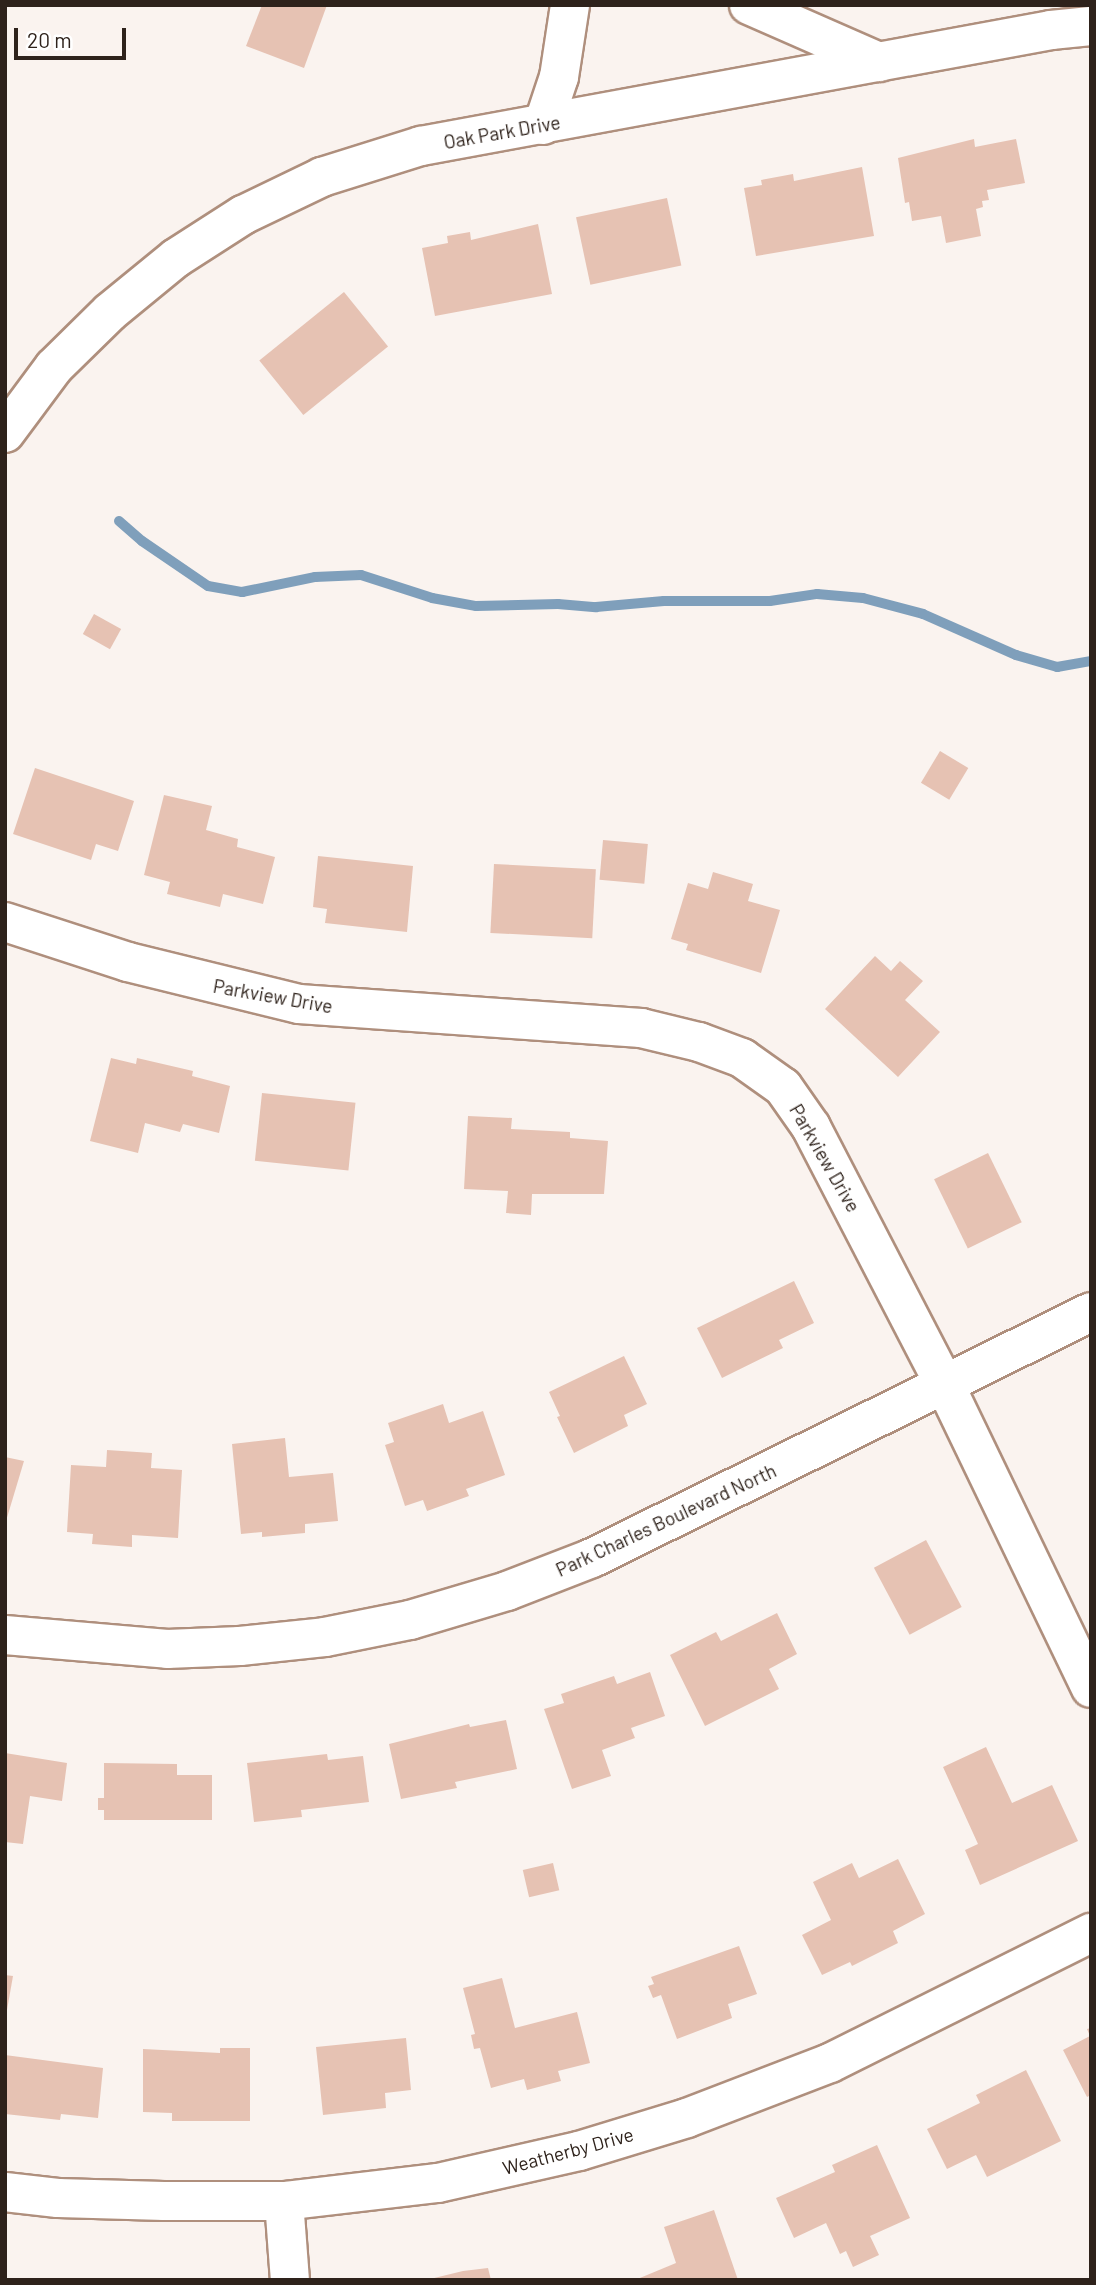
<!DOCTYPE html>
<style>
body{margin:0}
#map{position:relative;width:1096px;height:2285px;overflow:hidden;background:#faf3ef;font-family:Barlow,sans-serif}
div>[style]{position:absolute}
.stream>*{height:10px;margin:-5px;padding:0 5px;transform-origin:5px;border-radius:5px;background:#7f9fbb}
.building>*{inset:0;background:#e6c2b3;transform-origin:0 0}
.roads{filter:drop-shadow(2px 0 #af8f7d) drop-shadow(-2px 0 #af8f7d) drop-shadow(0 2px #af8f7d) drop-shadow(0 -2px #af8f7d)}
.minor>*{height:38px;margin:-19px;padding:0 19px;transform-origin:19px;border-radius:19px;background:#fff}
span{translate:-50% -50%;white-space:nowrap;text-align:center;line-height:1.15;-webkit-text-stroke:6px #fff;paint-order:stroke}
.street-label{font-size:19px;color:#2e221b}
.frame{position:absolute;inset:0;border:7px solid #2e221b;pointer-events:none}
.scale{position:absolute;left:14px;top:28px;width:112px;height:32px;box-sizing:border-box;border:4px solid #2e221b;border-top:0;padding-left:9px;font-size:21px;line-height:24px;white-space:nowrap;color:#2e221b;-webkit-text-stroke:5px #fff;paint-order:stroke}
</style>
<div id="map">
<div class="stream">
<i style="left:119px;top:521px;width:30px;rotate:41deg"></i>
<i style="left:142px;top:541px;width:80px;rotate:34.3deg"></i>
<i style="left:208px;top:586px;width:35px;rotate:10deg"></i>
<i style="left:242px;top:592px;width:75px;rotate:-11.6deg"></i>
<i style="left:315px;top:577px;width:46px;rotate:-2.5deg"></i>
<i style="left:361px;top:575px;width:75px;rotate:17.9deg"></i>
<i style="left:432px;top:598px;width:45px;rotate:10.3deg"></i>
<i style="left:476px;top:606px;width:82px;rotate:-1.4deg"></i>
<i style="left:558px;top:604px;width:38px;rotate:5deg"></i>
<i style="left:596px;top:607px;width:68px;rotate:-5deg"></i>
<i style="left:664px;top:601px;width:106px"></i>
<i style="left:770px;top:601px;width:48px;rotate:-8.5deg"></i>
<i style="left:817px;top:594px;width:46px;rotate:5deg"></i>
<i style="left:863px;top:598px;width:62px;rotate:14.9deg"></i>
<i style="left:923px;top:614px;width:102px;rotate:23.8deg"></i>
<i style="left:1016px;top:655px;width:43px;rotate:16.3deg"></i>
<i style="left:1057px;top:667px;width:35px;rotate:-10deg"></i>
</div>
<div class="building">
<i style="clip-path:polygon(262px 5px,327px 5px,304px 68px,246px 46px)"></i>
<i style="clip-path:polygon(974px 139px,975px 147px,1016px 139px,1025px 183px,987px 190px,989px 200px,982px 201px,983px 207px,976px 209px,981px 236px,946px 243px,941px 216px,912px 221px,909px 202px,905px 203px,898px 158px)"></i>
<i style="clip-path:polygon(862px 167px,874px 236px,756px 256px,744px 188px,762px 185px,761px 180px,793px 174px,794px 181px)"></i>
<i style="left:667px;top:198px;width:69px;height:93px;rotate:78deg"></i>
<i style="clip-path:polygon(538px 224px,552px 294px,435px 316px,422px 248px,448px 243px,447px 236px,470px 232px,471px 240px)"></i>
<i style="left:344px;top:292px;width:70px;height:109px;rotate:51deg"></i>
<i style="left:94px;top:614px;width:31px;height:23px;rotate:29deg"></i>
<i style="left:940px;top:751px;width:33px;height:37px;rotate:31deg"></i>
<i style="clip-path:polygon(35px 768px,134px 801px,118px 851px,96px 844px,91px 860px,13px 834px)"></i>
<i style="clip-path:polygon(164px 795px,212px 806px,206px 830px,238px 839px,237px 847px,275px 857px,263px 904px,223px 894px,220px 907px,167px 894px,170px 882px,144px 875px)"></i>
<i style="left:603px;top:840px;width:45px;height:40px;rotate:5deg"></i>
<i style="clip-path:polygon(318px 856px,413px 866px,407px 932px,325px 923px,327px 909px,313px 907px)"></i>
<i style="left:494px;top:864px;width:102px;height:69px;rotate:3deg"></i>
<i style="clip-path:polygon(713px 872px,753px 884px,748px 901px,780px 910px,761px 973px,686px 950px,688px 944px,671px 939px,688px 883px,708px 889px)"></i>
<i style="clip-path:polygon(875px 956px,891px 971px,900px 961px,923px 981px,905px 1000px,940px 1032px,898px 1077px,825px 1009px)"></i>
<i style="clip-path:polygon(111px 1058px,136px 1064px,137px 1058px,193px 1071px,192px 1076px,230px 1086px,219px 1133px,183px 1124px,180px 1132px,145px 1123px,138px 1153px,90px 1141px)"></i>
<i style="left:262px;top:1093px;width:94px;height:68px;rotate:6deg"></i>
<i style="clip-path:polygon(468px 1116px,512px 1118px,511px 1129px,570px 1132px,570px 1138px,608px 1141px,604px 1194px,532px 1194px,531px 1215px,506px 1213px,508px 1191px,464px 1189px)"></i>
<i style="left:988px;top:1153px;width:77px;height:60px;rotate:64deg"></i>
<i style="clip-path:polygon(794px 1281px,814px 1323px,779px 1340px,783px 1348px,722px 1378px,697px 1328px)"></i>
<i style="clip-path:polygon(624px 1356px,647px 1404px,624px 1415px,628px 1426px,574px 1453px,557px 1417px,560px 1416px,549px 1392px)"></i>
<i style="clip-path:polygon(443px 1404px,449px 1423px,483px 1411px,505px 1475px,466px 1489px,469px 1496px,427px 1511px,423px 1500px,405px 1506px,385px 1445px,394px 1442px,388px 1423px)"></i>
<i style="clip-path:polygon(285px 1438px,289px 1477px,333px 1473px,338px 1521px,305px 1524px,305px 1533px,262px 1537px,262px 1532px,241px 1534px,232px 1444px)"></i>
<i style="clip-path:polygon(107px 1450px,152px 1453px,151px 1468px,182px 1470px,178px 1538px,132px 1535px,132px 1547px,92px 1544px,93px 1534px,67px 1532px,71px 1465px,106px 1467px)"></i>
<i style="clip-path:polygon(5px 1457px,24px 1461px,6px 1521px,5px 1521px)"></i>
<i style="left:926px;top:1540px;width:76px;height:59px;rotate:62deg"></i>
<i style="clip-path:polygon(777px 1613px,797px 1654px,769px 1669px,779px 1689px,705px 1726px,670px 1655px,716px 1632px,721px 1641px)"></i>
<i style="clip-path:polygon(650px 1672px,665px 1716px,631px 1728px,635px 1738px,602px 1750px,611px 1776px,572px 1789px,544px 1709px,564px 1703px,561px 1694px,614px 1676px,617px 1684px)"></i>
<i style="clip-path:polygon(506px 1720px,517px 1769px,455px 1782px,457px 1788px,401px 1799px,389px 1744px,469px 1724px,470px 1727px)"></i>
<i style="clip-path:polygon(986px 1747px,1012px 1803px,1052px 1785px,1078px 1841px,980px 1885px,965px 1850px,978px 1844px,943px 1767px)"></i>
<i style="clip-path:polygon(5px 1753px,67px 1763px,62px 1801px,30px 1796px,23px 1844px,5px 1842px)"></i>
<i style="clip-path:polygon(327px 1754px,328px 1760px,363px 1756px,369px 1802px,301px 1810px,302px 1817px,254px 1822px,247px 1763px)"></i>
<i style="clip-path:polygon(104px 1763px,177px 1764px,177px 1775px,212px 1775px,212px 1820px,104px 1820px,104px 1810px,98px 1810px,98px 1798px,104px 1798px)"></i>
<i style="clip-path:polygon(898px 1859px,925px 1914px,893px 1931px,898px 1943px,852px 1966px,850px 1962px,822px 1975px,802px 1935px,831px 1920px,813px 1882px,852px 1863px,859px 1878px)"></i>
<i style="left:553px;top:1863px;width:28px;height:31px;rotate:77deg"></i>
<i style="clip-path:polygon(739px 1946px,757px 1994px,728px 2004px,732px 2018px,677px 2039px,661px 1995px,653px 1998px,648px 1986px,654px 1984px,651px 1977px)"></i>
<i style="clip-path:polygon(5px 1975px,13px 1976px,7px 2010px,5px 2010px)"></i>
<i style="clip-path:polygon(502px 1978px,515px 2028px,577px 2012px,590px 2063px,558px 2071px,561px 2081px,527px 2090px,524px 2079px,491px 2088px,480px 2048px,474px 2049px,471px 2035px,475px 2034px,463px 1988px)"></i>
<i style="clip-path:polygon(1091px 2028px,1091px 2095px,1087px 2097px,1063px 2050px,1090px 2036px,1087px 2029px)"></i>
<i style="clip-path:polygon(406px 2038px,411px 2090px,385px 2093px,386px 2108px,323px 2115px,316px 2047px)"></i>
<i style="clip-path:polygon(220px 2048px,250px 2048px,250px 2121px,172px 2121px,172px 2113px,143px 2112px,143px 2049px,220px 2053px)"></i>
<i style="clip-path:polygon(5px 2055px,103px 2068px,98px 2118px,61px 2114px,60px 2120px,5px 2114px)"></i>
<i style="clip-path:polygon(1026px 2070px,1061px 2141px,987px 2177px,976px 2155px,947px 2169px,927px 2129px,980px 2103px,976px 2095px)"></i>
<i style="clip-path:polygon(877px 2145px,910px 2218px,870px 2236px,879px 2255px,853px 2267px,846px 2251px,840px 2254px,826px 2223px,794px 2238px,776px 2198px,835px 2172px,832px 2165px)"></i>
<i style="clip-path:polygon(714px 2210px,738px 2280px,635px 2280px,676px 2263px,664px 2227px)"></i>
<i style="clip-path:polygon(488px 2268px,491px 2280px,426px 2280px,463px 2271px)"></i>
</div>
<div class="roads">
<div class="minor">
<i style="left:749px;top:5px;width:142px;rotate:23.7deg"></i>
<i style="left:543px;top:125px;width:51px;rotate:-71.6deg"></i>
<i style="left:559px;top:77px;width:73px;rotate:-81.3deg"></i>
<i style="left:5px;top:433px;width:82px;rotate:-53.4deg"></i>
<i style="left:54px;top:367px;width:78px;rotate:-44.5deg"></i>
<i style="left:110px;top:312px;width:85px;rotate:-39.3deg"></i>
<i style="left:176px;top:258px;width:80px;rotate:-32.7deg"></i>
<i style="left:243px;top:215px;width:88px;rotate:-25.7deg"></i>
<i style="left:322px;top:177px;width:104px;rotate:-17.4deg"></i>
<i style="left:421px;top:146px;width:641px;rotate:-10.43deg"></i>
<i style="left:1051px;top:30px;width:40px;rotate:-5.7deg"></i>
<i style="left:5px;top:922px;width:129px;rotate:18deg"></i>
<i style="left:128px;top:962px;width:176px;rotate:13.8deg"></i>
<i style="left:299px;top:1004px;width:343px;rotate:4deg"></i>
<i style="left:641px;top:1028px;width:60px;rotate:13.6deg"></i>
<i style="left:699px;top:1042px;width:46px;rotate:20.4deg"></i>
<i style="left:742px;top:1058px;width:50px;rotate:35.3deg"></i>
<i style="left:783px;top:1087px;width:49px;rotate:55deg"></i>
<i style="left:811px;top:1127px;width:291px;rotate:62.6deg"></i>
<i style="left:945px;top:1385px;width:336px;rotate:64.3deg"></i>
<i style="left:5px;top:1635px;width:163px;rotate:4.9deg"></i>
<i style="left:167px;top:1649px;width:73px;rotate:-2.4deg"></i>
<i style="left:240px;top:1646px;width:85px;rotate:-6deg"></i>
<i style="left:325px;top:1637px;width:87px;rotate:-11.3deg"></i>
<i style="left:410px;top:1620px;width:101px;rotate:-16.6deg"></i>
<i style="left:507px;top:1591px;width:91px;rotate:-21.2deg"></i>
<i style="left:592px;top:1558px;width:556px;rotate:-26.24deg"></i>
<i style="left:5px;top:2192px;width:53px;rotate:6.5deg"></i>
<i style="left:58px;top:2198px;width:106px;rotate:1.6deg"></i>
<i style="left:164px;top:2201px;width:120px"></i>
<i style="left:284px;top:2201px;width:155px;rotate:-6.7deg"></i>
<i style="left:438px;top:2183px;width:145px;rotate:-12.8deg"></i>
<i style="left:579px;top:2151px;width:113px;rotate:-17deg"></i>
<i style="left:687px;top:2118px;width:153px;rotate:-21deg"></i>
<i style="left:830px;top:2063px;width:292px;rotate:-26.5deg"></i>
<i style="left:284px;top:2201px;width:79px;rotate:85.7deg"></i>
</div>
</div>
<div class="street-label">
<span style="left:502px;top:132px;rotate:-10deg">Oak Park Drive</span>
<span style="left:273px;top:996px;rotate:10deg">Parkview Drive</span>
<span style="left:825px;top:1158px;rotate:60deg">Parkview Drive</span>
<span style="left:666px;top:1520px;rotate:-25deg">Park Charles Boulevard North</span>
<span style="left:568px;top:2151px;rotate:-15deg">Weatherby Drive</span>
</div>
<div class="frame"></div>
<div class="scale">20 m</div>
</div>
